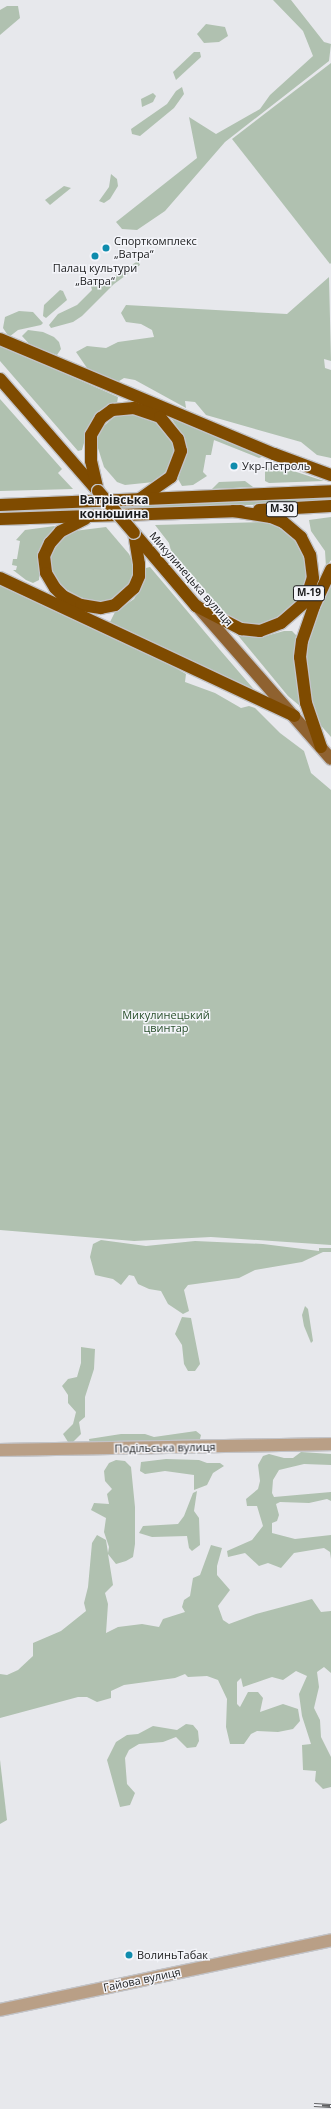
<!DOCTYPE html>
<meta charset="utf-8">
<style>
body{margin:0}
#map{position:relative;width:331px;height:2109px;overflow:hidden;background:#e7e8ec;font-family:"Open Sans",sans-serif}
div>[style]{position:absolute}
.green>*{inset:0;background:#b0c1b0}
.roads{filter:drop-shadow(1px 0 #c2c3c7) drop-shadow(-1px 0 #c2c3c7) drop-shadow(0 1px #c2c3c7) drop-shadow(0 -1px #c2c3c7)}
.minor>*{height:12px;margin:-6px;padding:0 6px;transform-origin:6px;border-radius:6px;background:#b99f86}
.major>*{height:12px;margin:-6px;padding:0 6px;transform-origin:6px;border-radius:6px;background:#8f6230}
.highway>*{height:12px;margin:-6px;padding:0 6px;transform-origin:6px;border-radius:6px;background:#7f4b00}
.rail>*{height:4px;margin-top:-2px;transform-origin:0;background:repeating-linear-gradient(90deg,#f4f5fa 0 8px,#5f6062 0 16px);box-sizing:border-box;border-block:1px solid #5f6062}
.bridges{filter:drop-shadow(1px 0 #c2c3c7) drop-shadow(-1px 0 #c2c3c7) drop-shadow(0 1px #c2c3c7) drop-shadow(0 -1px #c2c3c7)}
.highway-bridge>*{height:12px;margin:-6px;padding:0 6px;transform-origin:6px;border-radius:6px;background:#7f4b00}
.dots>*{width:11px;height:11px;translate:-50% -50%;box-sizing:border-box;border:2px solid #f4f5fa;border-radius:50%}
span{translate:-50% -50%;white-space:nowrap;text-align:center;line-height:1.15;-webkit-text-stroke:3px #f4f5fa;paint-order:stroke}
.shield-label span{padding:1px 3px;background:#f4f5fa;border:1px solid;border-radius:3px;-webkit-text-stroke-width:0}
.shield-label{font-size:10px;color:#1a1b1c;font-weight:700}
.poi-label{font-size:11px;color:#1a1b1c}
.left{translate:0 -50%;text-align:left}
.street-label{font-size:11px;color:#1a1b1c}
.park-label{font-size:11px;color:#284f2b}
.neighbourhood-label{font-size:12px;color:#1a1b1c;font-weight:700}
</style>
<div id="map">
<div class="green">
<i style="clip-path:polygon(273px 0,291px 0,324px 42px,331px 44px,329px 61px,225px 142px,165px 211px,137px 230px,122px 229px,116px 222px,197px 158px,189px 117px,216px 134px,260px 109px,270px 95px,313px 56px,303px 31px)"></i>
<i style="clip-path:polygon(7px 6px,18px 6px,20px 18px,0 35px,0 10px)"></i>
<i style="clip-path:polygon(206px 24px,225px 27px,228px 36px,219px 42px,204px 43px,197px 34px)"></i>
<i style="clip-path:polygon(194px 52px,200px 52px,201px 57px,176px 80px,173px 72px)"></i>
<i style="clip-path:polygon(331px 63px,331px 263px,330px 264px,232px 139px)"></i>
<i style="clip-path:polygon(182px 87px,184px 94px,174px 108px,140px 136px,132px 134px,131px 129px,167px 104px,176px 91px)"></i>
<i style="clip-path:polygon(153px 93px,156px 96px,153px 102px,142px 107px,141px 99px)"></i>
<i style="clip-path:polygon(111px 174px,117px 179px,118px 186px,110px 199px,104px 203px,99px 201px,109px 187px)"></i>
<i style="clip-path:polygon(64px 186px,71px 188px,50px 205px,45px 200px)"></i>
<i style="clip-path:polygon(138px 261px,140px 265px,114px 284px,82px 316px,73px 322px,51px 328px,49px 325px,58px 314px,77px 305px,92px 290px,91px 286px,95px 281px,105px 282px)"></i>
<i style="clip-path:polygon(329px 277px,331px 361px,324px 359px,325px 368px,331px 370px,331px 458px,317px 455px,301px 442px,206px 415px,195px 402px,185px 401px,186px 408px,135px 380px,124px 378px,116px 383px,87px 368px,76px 352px,87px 346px,106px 348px,118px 342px,154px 337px,152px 330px,141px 324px,126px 322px,121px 313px,126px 305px,287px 314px)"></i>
<i style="clip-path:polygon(60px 290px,63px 291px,67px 300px,46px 318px,43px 316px,44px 305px)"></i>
<i style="clip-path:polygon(19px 311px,33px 312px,43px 323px,41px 325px,18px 330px,9px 337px,3px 328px,5px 317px)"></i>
<i style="clip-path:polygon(28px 330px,43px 332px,54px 337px,59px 342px,61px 349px,57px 355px,31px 346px,22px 336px)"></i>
<i style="clip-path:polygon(0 345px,118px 397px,117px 403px,112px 405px,86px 436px,82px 450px,78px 451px,0 361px)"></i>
<i style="clip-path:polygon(0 399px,62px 469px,58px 473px,73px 489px,0 491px)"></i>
<i style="clip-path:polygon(118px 413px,147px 414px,168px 431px,175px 450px,169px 469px,154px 482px,125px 485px,117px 482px,104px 467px,97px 445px,97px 437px,102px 428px)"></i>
<i style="clip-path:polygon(170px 416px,264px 456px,259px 458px,214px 440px,211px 455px,206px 455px,203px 472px,207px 476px,193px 485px,182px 486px,178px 479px,183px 463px,183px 444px,180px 432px)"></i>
<i style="clip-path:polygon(275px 465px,324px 481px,269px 483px,265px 481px,265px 470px)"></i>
<i style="clip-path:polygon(245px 481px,253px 487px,212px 489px,219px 482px)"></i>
<i style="clip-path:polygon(331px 496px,331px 502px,0 514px,0 509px)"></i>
<i style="clip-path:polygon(331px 517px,331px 560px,326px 567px,325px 551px,311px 531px,309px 520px)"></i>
<i style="clip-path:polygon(266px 522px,280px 525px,291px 534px,307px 558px,309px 574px,299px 602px,277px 620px,250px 627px,227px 617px,171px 551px,169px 543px,155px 525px)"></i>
<i style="clip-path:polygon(55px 526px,41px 549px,39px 580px,33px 583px,26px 580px,13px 570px,16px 570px,17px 566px,12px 565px,13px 559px,17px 559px,20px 541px,16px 540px,25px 530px)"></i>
<i style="clip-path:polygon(106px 527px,129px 554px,135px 567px,130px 588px,117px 599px,98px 603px,80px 597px,58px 585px,51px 569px,50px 556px,59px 538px,74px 531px)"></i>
<i style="clip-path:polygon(150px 567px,220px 650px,257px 693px,110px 622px,115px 612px,134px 599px,142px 585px,146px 568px)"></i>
<i style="clip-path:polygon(331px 581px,331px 737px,316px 720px,304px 671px,305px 650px,316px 615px)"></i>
<i style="clip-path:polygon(0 584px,174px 667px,186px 674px,185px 682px,215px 693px,241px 708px,249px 706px,255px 708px,280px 733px,304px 751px,311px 773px,331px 790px,331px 1245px,211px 1237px,134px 1241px,0 1230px)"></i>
<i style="clip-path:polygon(284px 631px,292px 631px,298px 637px,303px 702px,300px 706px,288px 696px,236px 633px,262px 637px)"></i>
<i style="clip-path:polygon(101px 1240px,146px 1246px,195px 1241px,263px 1244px,319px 1251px,319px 1248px,331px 1248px,331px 1252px,323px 1252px,302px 1262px,255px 1270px,239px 1278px,188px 1285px,184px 1290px,189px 1311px,183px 1314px,168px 1304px,161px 1291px,149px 1289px,138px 1284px,134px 1276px,129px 1275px,121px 1285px,113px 1279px,95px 1275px,90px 1257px,93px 1244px)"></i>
<i style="clip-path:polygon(305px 1306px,308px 1309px,313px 1341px,311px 1343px,304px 1326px,302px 1315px)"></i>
<i style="clip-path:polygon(182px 1317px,191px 1318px,200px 1364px,195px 1371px,188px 1371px,184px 1364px,182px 1345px,175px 1334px)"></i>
<i style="clip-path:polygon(81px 1347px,95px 1349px,94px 1369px,85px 1397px,85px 1417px,79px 1422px,81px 1434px,73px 1442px,68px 1442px,63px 1434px,73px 1424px,76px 1412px,68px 1403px,68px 1395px,62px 1386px,68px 1379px,77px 1377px,81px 1363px)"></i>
<i style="clip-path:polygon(196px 1431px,201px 1435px,199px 1443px,90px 1444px,89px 1439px,121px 1434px,145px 1434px,154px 1437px)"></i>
<i style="clip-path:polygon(301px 1452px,331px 1454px,331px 1465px,304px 1464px,279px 1470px,273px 1480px,272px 1493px,274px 1497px,331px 1492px,331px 1501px,327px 1499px,309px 1503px,280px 1502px,276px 1504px,279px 1515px,277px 1521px,272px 1523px,272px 1533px,295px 1539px,331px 1535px,331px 1559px,330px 1552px,324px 1548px,294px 1553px,281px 1568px,268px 1563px,259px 1566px,245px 1553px,228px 1557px,227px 1551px,252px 1540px,263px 1526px,257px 1506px,247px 1506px,246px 1499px,258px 1489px,260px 1481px,258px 1465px,263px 1456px,269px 1454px,284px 1458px,293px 1458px)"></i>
<i style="clip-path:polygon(166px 1459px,199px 1460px,207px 1463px,220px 1463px,224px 1466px,213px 1473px,207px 1485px,194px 1490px,194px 1475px,165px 1471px,145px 1474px,140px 1471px,141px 1462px)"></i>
<i style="clip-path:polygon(116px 1460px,125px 1461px,131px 1467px,135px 1507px,135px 1544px,133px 1557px,126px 1561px,116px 1564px,108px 1554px,113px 1585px,105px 1593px,108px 1604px,106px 1633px,118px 1627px,142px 1624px,159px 1627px,163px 1619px,185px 1612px,182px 1607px,184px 1600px,190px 1596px,193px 1578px,200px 1575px,211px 1545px,222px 1548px,217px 1566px,217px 1575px,230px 1590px,218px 1606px,223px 1620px,229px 1624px,256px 1614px,312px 1599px,321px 1612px,331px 1611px,331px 1673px,324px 1667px,317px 1672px,319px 1687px,314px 1708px,320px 1720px,321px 1737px,331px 1757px,331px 1787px,323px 1789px,315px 1781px,316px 1771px,303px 1770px,302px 1745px,311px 1744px,302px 1716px,299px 1694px,307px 1676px,296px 1671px,283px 1680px,272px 1677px,243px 1687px,241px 1678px,237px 1682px,237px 1704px,240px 1707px,248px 1692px,258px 1692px,263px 1698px,260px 1712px,283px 1704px,298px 1709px,300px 1721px,293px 1729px,278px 1732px,257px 1731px,251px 1734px,244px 1744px,230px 1744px,226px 1727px,227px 1699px,218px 1680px,207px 1676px,188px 1677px,185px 1674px,175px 1678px,124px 1685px,111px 1691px,111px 1698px,97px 1702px,87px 1697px,78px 1697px,0 1718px,0 1674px,7px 1675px,18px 1670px,33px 1656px,33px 1643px,61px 1631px,86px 1611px,84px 1603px,88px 1587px,92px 1543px,97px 1535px,106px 1540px,108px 1553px,109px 1547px,104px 1532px,106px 1518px,91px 1510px,94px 1503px,109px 1504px,107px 1494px,112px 1489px,105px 1481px,104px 1471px,109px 1463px)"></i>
<i style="clip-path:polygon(197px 1491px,194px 1511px,199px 1518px,200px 1545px,192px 1551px,189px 1548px,187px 1536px,152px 1537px,139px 1533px,143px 1526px,178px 1524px,184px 1516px,193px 1493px)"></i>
<i style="clip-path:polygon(186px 1724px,193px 1725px,198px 1731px,199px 1741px,196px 1747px,187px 1748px,176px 1737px,163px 1742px,139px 1744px,129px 1750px,125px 1758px,127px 1784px,135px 1793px,130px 1805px,120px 1807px,107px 1760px,116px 1742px,127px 1735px,138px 1734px,153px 1726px,177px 1730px)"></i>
<i style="clip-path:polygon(0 1760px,7px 1820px,0 1824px)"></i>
</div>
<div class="roads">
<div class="minor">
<i style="left:0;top:1450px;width:331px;rotate:-1deg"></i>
<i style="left:0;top:2010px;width:338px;rotate:-11.9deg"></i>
</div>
<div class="major">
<i style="left:197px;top:606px;width:203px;rotate:48.8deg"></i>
</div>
<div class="highway">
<i style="left:0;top:339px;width:297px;rotate:22.8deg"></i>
<i style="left:274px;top:454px;width:61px;rotate:20.2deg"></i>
<i style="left:0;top:379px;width:147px;rotate:48.9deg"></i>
<i style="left:98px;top:491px;width:31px;rotate:-103deg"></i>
<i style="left:91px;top:461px;width:26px;rotate:-90deg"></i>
<i style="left:91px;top:435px;width:20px;rotate:-60deg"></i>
<i style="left:101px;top:418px;width:14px;rotate:-36deg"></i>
<i style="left:112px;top:410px;width:22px;rotate:-5deg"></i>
<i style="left:134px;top:408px;width:28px;rotate:19deg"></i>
<i style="left:160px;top:417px;width:28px;rotate:51deg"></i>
<i style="left:178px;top:439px;width:12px;rotate:76deg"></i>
<i style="left:181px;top:451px;width:28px;rotate:111deg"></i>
<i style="left:171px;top:477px;width:38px;rotate:145deg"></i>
<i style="left:0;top:505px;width:331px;rotate:-2.4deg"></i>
<i style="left:259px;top:510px;width:72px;rotate:-3.2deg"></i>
<i style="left:0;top:519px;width:241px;rotate:-1.9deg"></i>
<i style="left:85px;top:519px;width:28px;rotate:153deg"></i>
<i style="left:60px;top:532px;width:15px;rotate:132deg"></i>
<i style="left:50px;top:543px;width:14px;rotate:115deg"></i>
<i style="left:44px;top:556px;width:17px;rotate:83deg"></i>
<i style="left:46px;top:573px;width:17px;rotate:59deg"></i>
<i style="left:55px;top:588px;width:11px;rotate:45deg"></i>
<i style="left:63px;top:596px;width:20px;rotate:27deg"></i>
<i style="left:81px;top:605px;width:20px;rotate:9deg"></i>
<i style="left:101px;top:608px;width:14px;rotate:-12deg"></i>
<i style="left:115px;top:605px;width:25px;rotate:-42deg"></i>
<i style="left:134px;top:588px;width:13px;rotate:-67deg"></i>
<i style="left:139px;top:576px;width:12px;rotate:-90deg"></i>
<i style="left:139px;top:564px;width:31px;rotate:-99deg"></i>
<i style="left:134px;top:533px;width:96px;rotate:49.7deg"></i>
<i style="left:196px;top:606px;width:51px;rotate:27.1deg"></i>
<i style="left:241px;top:629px;width:19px;rotate:6deg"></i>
<i style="left:260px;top:631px;width:22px;rotate:-21deg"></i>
<i style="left:281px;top:623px;width:32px;rotate:-41deg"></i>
<i style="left:305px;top:602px;width:25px;rotate:-72deg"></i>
<i style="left:313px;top:578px;width:23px;rotate:-97deg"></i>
<i style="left:310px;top:555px;width:20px;rotate:-117deg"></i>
<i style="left:301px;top:537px;width:23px;rotate:-140deg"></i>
<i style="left:283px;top:522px;width:13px;rotate:-157deg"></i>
<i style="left:271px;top:517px;width:38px;rotate:-171deg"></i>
<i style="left:0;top:578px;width:325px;rotate:25.1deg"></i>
<i style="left:321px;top:747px;width:46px;rotate:-108.8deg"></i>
<i style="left:306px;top:703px;width:46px;rotate:-97.4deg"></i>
<i style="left:300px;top:657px;width:16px;rotate:-83deg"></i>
<i style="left:302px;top:641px;width:37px;rotate:-71deg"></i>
<i style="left:314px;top:606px;width:40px;rotate:-65deg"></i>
</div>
</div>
<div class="rail">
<i style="left:314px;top:2105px;width:17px;rotate:3deg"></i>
</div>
<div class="bridges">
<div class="highway-bridge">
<i style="left:98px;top:491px;width:55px;rotate:49.4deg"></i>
</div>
</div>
<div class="dots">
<i style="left:106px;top:248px;background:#0f8cad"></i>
<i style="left:95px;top:256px;background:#0f8cad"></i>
<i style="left:234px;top:466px;background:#0f8cad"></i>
<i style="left:129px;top:1955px;background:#0f8cad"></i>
</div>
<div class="shield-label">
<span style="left:282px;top:509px">М-30</span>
<span style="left:309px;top:593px">М-19</span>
</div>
<div class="poi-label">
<span class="left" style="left:114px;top:248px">Спорткомплекс<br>„Ватра“</span>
<span style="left:95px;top:275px">Палац культури<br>„Ватра“</span>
<span class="left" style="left:242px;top:466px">Укр-Петроль</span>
<span class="left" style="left:137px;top:1955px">ВолиньТабак</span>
</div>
<div class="street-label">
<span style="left:191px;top:579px;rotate:49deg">Микулинецька вулиця</span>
<span style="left:165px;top:1448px;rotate:-1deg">Подільська вулиця</span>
<span style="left:142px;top:1980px;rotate:-12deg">Гайова вулиця</span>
</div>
<div class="park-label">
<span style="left:166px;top:1022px">Микулинецький<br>цвинтар</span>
</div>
<div class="neighbourhood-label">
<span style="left:114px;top:507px">Ватрівська<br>конюшина</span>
</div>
</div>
